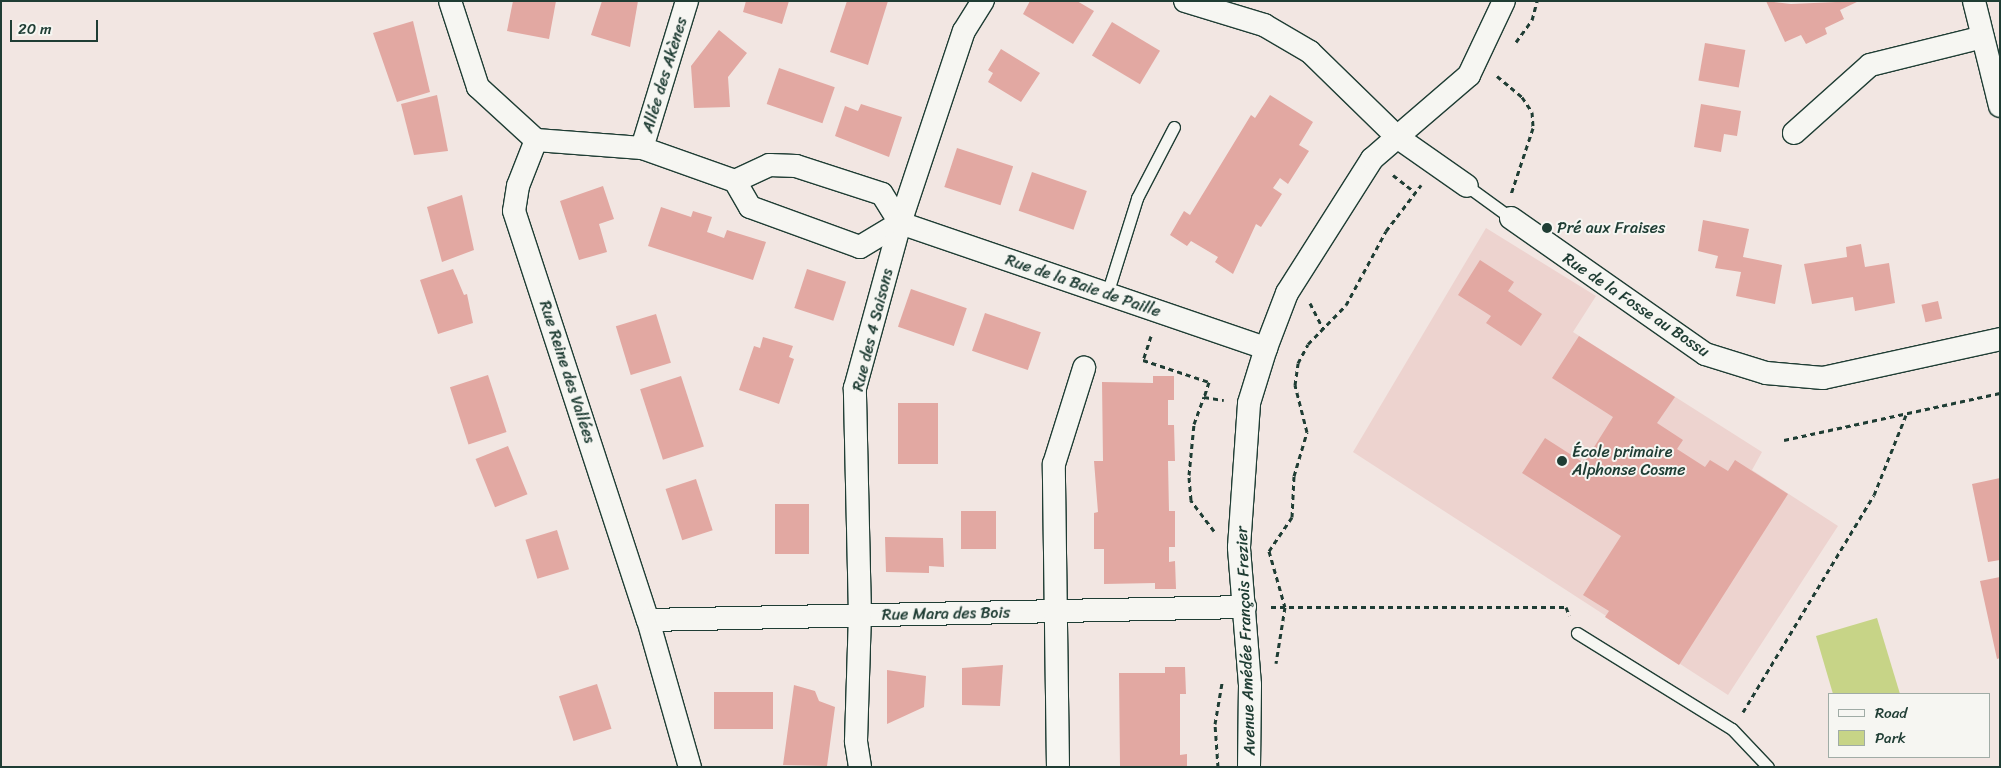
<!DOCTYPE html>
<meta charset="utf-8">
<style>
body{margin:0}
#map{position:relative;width:2001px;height:768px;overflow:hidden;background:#f2e6e2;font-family:Sriracha,sans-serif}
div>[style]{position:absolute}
.built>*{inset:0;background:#edd3cf}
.green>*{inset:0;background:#c7d487}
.building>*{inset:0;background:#e2a8a2;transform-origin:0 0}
.path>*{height:3px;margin-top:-1.5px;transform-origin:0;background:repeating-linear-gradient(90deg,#1f3d34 0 5px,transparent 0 9px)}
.roads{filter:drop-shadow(1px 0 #1f3d34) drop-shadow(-1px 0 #1f3d34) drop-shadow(0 1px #1f3d34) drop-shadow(0 -1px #1f3d34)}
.service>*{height:11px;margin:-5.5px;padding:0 5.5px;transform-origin:5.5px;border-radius:5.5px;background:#f6f6f2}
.minor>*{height:22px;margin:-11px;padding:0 11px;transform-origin:11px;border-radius:11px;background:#f6f6f2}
.dots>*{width:14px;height:14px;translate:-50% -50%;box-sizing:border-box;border:2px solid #f6f6f2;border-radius:50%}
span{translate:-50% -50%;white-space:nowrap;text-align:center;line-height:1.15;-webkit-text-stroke:4px #f6f6f2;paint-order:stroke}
.street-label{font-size:16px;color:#1f3d34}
.poi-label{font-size:16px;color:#1f3d34}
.left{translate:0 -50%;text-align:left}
.frame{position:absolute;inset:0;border:2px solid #1f3d34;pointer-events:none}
.legend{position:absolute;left:1828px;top:693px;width:162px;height:65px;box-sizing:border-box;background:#f6f6f2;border:1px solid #a0aca6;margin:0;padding:6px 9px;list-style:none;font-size:15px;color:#1f3d34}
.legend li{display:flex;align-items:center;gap:10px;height:25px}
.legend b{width:25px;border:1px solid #a0aca6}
.scale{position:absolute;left:10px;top:20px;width:88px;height:22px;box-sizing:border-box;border:2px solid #1f3d34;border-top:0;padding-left:6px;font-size:15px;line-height:18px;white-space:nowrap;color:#1f3d34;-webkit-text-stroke:4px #f6f6f2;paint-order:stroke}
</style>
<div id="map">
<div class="built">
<i style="clip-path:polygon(1486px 228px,1596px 296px,1573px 332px,1762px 452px,1752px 470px,1838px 526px,1728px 695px,1353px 452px)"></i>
</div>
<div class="green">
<i style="clip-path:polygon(1877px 618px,1900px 694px,1833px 694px,1816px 636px)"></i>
</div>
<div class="building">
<i style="clip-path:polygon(513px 1px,556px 1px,549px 39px,507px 31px)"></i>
<i style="clip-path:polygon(602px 1px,638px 1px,630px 47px,591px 35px)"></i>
<i style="clip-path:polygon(746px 1px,789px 1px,782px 24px,743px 12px)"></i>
<i style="clip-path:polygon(847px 1px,888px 1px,868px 65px,830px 52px)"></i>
<i style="clip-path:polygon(1030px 1px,1077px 1px,1094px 11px,1073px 44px,1023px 14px)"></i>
<i style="clip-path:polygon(1766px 1px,1791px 4px,1859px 1px,1840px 10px,1844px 19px,1825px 28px,1827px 34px,1806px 44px,1801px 35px,1785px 42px)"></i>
<i style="clip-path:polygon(413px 21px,430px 92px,397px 102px,373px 33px)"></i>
<i style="left:1112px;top:22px;width:56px;height:39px;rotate:31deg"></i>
<i style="clip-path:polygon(719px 30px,747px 53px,728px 77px,730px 107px,694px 108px,691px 66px)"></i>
<i style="left:1705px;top:43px;width:41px;height:38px;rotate:10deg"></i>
<i style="clip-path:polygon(1001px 49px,1040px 73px,1021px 102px,988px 82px,993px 73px,988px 70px)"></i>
<i style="left:779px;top:68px;width:59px;height:38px;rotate:19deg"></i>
<i style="clip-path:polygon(437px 95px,448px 151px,414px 155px,401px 104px)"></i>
<i style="clip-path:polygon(1270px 95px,1313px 122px,1299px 145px,1309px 151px,1288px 184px,1280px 178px,1273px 188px,1282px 194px,1261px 227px,1256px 224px,1233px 274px,1215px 262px,1218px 257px,1191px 241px,1187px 246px,1170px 235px,1184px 211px,1190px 215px,1251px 115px,1255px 118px)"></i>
<i style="clip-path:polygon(861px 104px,902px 117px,889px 157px,835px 136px,845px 106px,858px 111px)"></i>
<i style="clip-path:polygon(1701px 104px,1741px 111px,1737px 136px,1724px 134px,1721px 152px,1694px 147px)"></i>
<i style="left:957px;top:148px;width:59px;height:41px;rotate:18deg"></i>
<i style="left:1032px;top:172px;width:58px;height:41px;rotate:19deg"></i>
<i style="clip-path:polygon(603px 186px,614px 219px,599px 224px,607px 252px,579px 260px,560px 201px)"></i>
<i style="clip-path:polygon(462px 195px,474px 250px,442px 262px,427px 207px)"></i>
<i style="clip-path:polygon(661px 207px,691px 217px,693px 211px,712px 217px,707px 232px,724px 238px,727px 230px,766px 242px,753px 280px,648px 246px)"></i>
<i style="clip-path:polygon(1703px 220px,1749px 229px,1743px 257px,1782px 265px,1775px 304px,1736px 296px,1741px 272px,1715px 268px,1718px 256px,1698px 251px)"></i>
<i style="clip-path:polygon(1861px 244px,1865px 267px,1889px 263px,1895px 303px,1855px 311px,1853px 297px,1812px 304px,1804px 264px,1847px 257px,1846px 247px)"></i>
<i style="clip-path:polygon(1480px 260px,1514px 282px,1508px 291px,1542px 314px,1521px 346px,1486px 323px,1491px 316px,1458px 295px)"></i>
<i style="clip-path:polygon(453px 269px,464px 295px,467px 294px,473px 323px,438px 334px,420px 280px)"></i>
<i style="left:807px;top:269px;width:41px;height:41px;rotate:18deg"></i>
<i style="left:911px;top:289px;width:59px;height:40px;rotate:19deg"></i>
<i style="left:1938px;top:301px;width:18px;height:17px;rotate:77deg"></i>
<i style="left:985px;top:313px;width:59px;height:40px;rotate:19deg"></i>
<i style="left:656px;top:314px;width:51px;height:42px;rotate:73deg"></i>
<i style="clip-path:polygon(1579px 336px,1675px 397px,1657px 423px,1683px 440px,1677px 449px,1705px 467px,1710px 460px,1728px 471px,1735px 460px,1788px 494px,1679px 665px,1605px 617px,1609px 611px,1583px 595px,1621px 536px,1522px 473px,1545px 438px,1584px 463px,1613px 417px,1552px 378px)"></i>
<i style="clip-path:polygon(763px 337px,793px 346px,789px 357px,794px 359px,779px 404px,739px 390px,754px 346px,760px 348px)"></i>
<i style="left:488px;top:375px;width:60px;height:40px;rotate:72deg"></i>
<i style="left:681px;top:376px;width:74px;height:43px;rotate:72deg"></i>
<i style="clip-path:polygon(1153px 376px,1174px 376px,1174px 400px,1168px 400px,1168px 425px,1174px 425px,1175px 461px,1168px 461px,1169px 511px,1175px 511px,1175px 547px,1169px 547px,1169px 562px,1175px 561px,1176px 589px,1155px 589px,1155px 583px,1104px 584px,1104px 549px,1094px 549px,1094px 513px,1098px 512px,1094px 461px,1103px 461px,1102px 382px,1153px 383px)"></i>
<i style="left:938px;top:403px;width:61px;height:40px;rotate:90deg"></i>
<i style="left:508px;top:446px;width:52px;height:35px;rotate:68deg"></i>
<i style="clip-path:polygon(2000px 478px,2000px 560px,1988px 562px,1972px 484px)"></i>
<i style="left:696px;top:479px;width:54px;height:32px;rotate:72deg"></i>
<i style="left:809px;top:504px;width:50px;height:34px;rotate:90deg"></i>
<i style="left:961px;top:511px;width:35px;height:38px"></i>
<i style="left:557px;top:530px;width:41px;height:33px;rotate:73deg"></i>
<i style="clip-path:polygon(885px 537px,943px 538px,944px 567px,929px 566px,929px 573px,886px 572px)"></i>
<i style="clip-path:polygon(2000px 577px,2000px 658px,1997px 659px,1980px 581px)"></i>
<i style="clip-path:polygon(1003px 665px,1000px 706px,962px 705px,962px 668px)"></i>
<i style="clip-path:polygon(1165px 667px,1185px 667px,1186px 694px,1180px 694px,1180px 755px,1187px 754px,1187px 767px,1120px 767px,1119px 673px,1165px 673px)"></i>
<i style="clip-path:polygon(887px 670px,926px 676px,924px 707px,887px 724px)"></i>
<i style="left:597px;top:684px;width:47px;height:40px;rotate:72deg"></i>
<i style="clip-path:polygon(794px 685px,815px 691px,819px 701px,835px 707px,827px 766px,783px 765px)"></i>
<i style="left:714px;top:692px;width:59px;height:37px"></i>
</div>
<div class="path">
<i style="left:1516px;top:42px;width:27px;rotate:-54deg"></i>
<i style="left:1532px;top:20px;width:20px;rotate:-75deg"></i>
<i style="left:1497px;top:76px;width:33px;rotate:40deg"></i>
<i style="left:1522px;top:97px;width:18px;rotate:56deg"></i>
<i style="left:1532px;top:112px;width:16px;rotate:86deg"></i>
<i style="left:1533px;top:128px;width:70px;rotate:108.4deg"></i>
<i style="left:1393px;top:175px;width:29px;rotate:38deg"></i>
<i style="left:1310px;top:303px;width:29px;rotate:63deg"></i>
<i style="left:1151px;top:336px;width:25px;rotate:108deg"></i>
<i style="left:1143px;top:360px;width:70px;rotate:18.4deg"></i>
<i style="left:1209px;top:382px;width:16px;rotate:108deg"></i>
<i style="left:1784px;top:440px;width:221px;rotate:-12.3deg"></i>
<i style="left:1214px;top:531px;width:39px;rotate:-127deg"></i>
<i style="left:1191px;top:500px;width:25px;rotate:-95deg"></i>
<i style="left:1189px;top:475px;width:51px;rotate:-84.4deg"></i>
<i style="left:1194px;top:424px;width:29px;rotate:-70deg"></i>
<i style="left:1204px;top:397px;width:20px;rotate:9deg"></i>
<i style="left:1269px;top:551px;width:41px;rotate:-55.9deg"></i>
<i style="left:1292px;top:517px;width:41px;rotate:-87.2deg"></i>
<i style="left:1294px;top:476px;width:46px;rotate:-73.5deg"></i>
<i style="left:1307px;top:432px;width:49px;rotate:-104.3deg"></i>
<i style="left:1295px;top:385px;width:22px;rotate:-82deg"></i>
<i style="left:1298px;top:363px;width:21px;rotate:-62deg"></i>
<i style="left:1308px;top:344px;width:54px;rotate:-45.7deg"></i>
<i style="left:1346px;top:305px;width:84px;rotate:-61.6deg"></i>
<i style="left:1386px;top:231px;width:58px;rotate:-52.7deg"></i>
<i style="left:1269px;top:551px;width:58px;rotate:74.1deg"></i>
<i style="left:1285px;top:607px;width:57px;rotate:99.1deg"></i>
<i style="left:1271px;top:607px;width:295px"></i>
<i style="left:1566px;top:607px;width:9px;rotate:69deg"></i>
<i style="left:1743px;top:712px;width:253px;rotate:-58.9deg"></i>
<i style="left:1874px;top:495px;width:86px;rotate:-68.2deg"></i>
<i style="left:1218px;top:767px;width:43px;rotate:-94deg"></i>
<i style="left:1215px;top:724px;width:42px;rotate:-80.3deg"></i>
</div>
<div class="roads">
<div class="service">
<i style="left:1467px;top:186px;width:54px;rotate:36deg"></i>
<i style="left:1107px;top:294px;width:101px;rotate:-72.6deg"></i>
<i style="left:1137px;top:198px;width:80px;rotate:-62.5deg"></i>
<i style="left:1577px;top:633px;width:182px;rotate:31.8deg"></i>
<i style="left:1732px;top:729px;width:52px;rotate:46.5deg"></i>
</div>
<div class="minor">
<i style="left:450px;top:1px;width:90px;rotate:72deg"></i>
<i style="left:478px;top:87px;width:79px;rotate:42.4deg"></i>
<i style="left:536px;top:140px;width:49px;rotate:111.4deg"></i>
<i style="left:518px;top:186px;width:25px;rotate:99deg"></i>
<i style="left:514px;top:211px;width:430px;rotate:71.9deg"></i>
<i style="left:648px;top:620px;width:153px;rotate:74.1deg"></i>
<i style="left:1185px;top:1px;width:83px;rotate:16.9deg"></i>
<i style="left:1264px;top:25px;width:53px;rotate:30.4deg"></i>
<i style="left:1310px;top:52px;width:122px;rotate:44.3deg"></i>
<i style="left:1397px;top:137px;width:95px;rotate:-40.7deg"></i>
<i style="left:1469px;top:75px;width:82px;rotate:-64.7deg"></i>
<i style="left:1974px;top:1px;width:108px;rotate:76.1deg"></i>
<i style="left:1794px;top:133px;width:102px;rotate:-41.8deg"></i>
<i style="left:1870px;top:65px;width:116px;rotate:-13.9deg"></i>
<i style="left:536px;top:140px;width:106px;rotate:4.3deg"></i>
<i style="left:642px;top:148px;width:99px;rotate:19.5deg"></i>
<i style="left:735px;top:181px;width:30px;rotate:60deg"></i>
<i style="left:750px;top:207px;width:117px;rotate:20deg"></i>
<i style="left:860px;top:247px;width:47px;rotate:-31deg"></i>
<i style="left:642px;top:148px;width:154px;rotate:-73deg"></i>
<i style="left:735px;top:181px;width:38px;rotate:-25deg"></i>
<i style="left:769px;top:165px;width:27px;rotate:2deg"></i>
<i style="left:796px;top:166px;width:90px;rotate:18deg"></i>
<i style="left:882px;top:194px;width:34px;rotate:58deg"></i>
<i style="left:900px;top:223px;width:387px;rotate:18.9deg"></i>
<i style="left:1511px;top:218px;width:237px;rotate:35deg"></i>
<i style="left:1705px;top:354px;width:64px;rotate:17.3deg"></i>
<i style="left:1766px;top:373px;width:57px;rotate:5deg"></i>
<i style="left:1823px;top:378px;width:181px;rotate:-12.4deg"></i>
<i style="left:648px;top:620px;width:597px;rotate:-1.25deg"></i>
<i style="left:860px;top:767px;width:26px;rotate:-99deg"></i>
<i style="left:856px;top:741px;width:125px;rotate:-88.2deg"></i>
<i style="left:860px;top:616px;width:228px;rotate:-91.3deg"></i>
<i style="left:855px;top:388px;width:171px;rotate:-74.7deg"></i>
<i style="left:900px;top:223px;width:202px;rotate:-71.6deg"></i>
<i style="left:964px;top:31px;width:36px;rotate:-58deg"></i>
<i style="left:1058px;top:767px;width:303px;rotate:-90.8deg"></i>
<i style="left:1054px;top:464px;width:101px;rotate:-72.6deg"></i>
<i style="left:1249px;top:767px;width:82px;rotate:-89.3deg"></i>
<i style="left:1250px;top:685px;width:138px;rotate:-94.6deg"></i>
<i style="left:1239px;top:547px;width:144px;rotate:-86deg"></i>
<i style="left:1249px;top:403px;width:58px;rotate:-72.8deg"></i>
<i style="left:1266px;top:348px;width:59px;rotate:-69.1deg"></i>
<i style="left:1287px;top:293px;width:159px;rotate:-57.6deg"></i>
<i style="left:1372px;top:159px;width:33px;rotate:-41deg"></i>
<i style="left:1397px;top:137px;width:85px;rotate:35deg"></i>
</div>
</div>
<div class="dots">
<i style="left:1547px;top:228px;background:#1f3d34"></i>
<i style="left:1562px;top:461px;background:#1f3d34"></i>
</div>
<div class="street-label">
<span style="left:665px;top:75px;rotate:-73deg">Allée des Akènes</span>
<span style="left:1083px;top:286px;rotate:19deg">Rue de la Baie de Paille</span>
<span style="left:1636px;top:305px;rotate:34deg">Rue de la Fosse au Bossu</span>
<span style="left:873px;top:330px;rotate:-76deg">Rue des 4 Saisons</span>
<span style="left:567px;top:372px;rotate:72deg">Rue Reine des Vallées</span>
<span style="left:946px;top:614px;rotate:-1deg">Rue Mara des Bois</span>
<span style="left:1246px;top:641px;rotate:-92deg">Avenue Amédée François Frezier</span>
</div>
<div class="poi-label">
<span class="left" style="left:1557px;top:228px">Pré aux Fraises</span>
<span class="left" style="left:1572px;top:461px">École primaire<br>Alphonse Cosme</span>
</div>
<div class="frame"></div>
<ul class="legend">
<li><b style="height:6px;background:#f6f6f2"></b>Road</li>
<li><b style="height:14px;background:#c7d487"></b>Park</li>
</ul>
<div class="scale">20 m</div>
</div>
